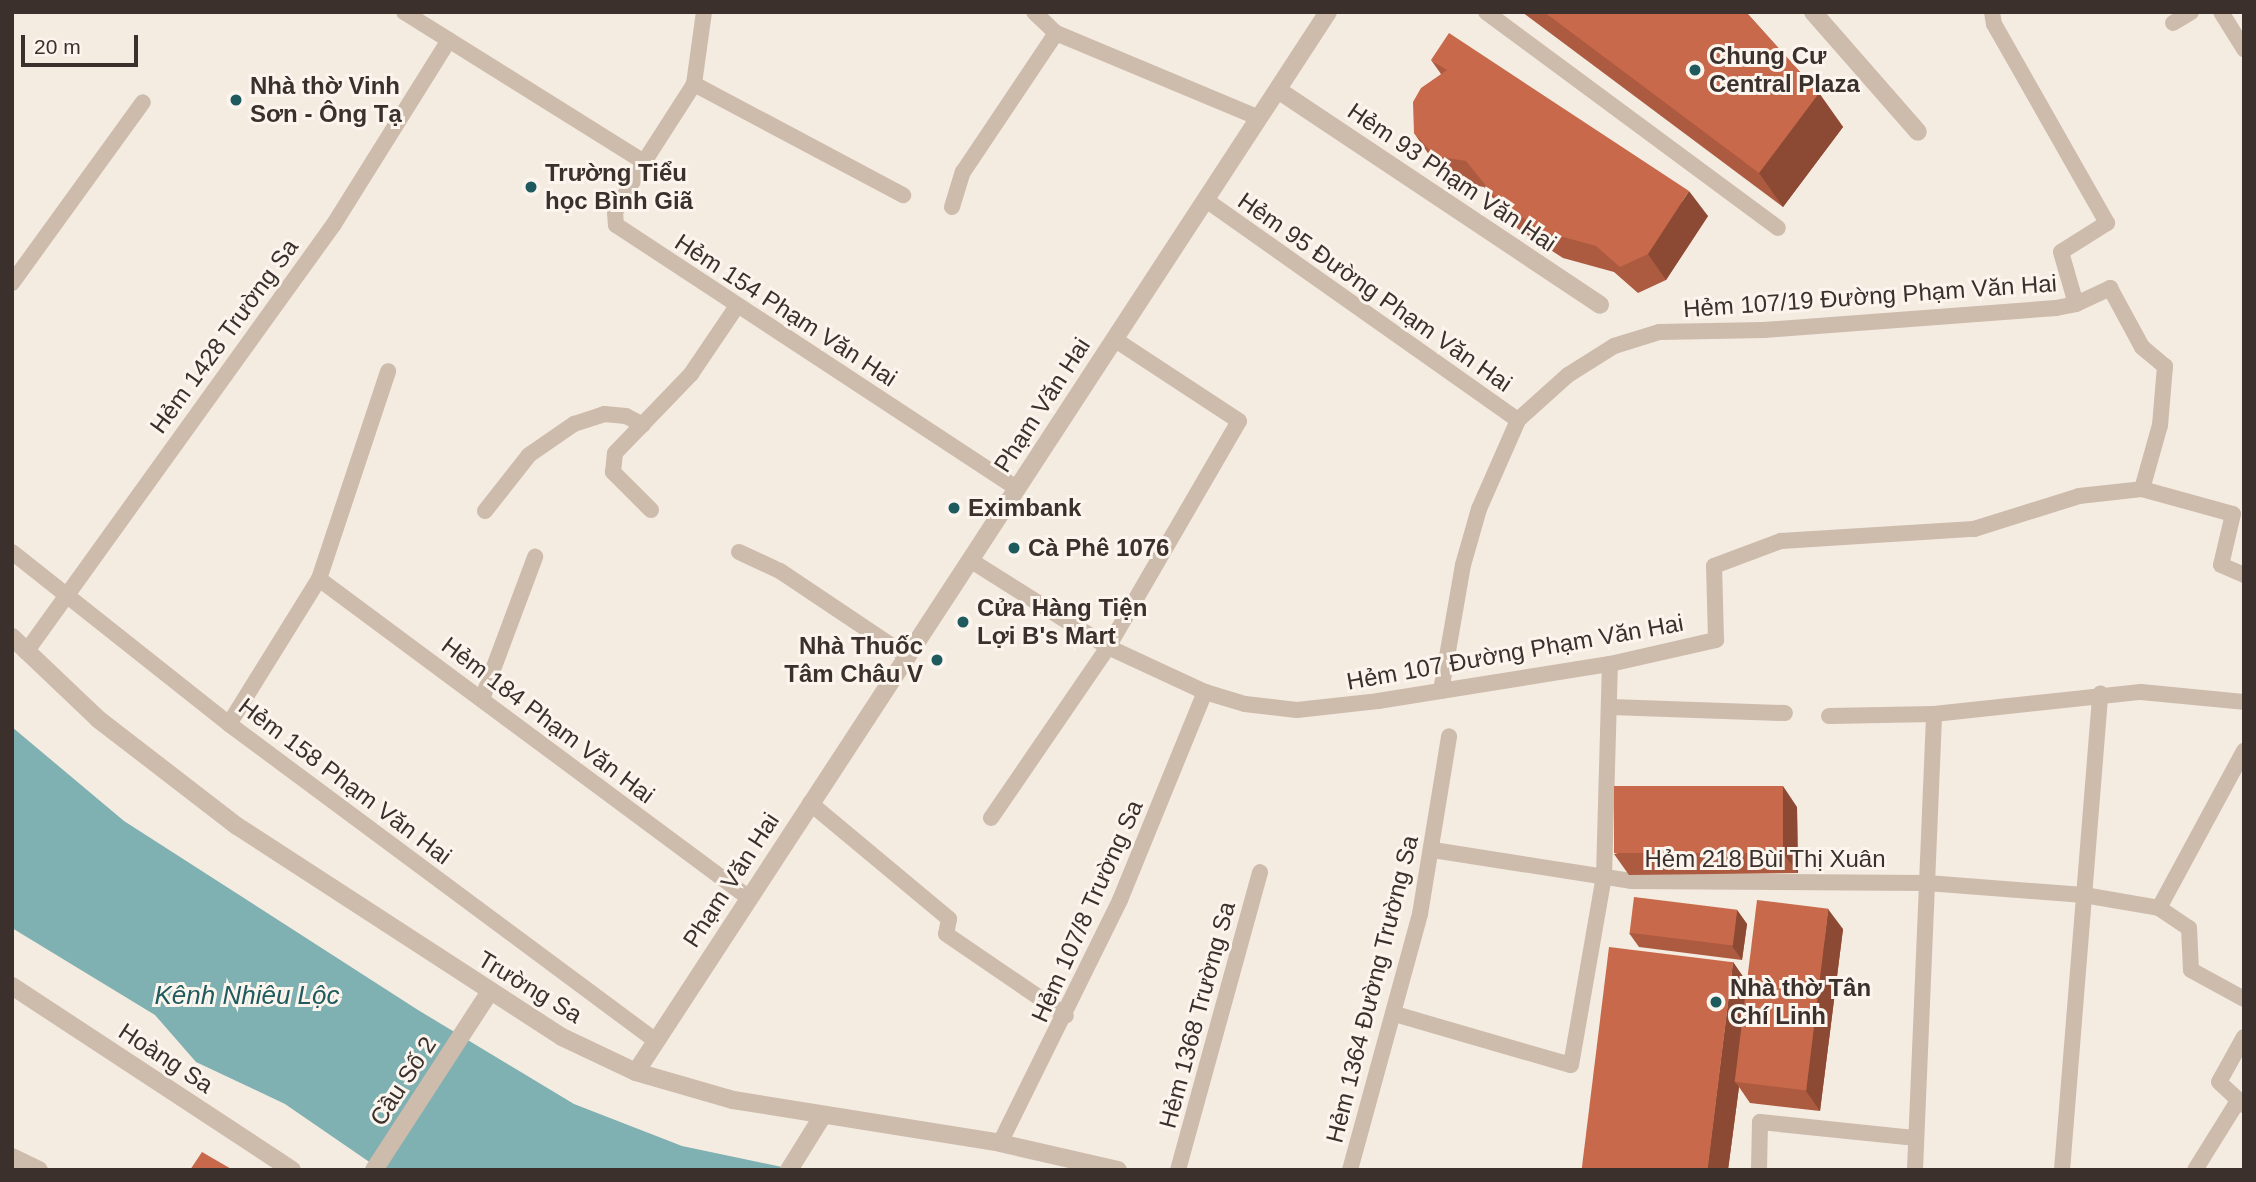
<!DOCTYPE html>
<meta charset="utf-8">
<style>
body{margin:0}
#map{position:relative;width:2256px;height:1182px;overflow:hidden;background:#f4ebe1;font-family:Helvetica,sans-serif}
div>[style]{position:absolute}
.water>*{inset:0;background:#7fb0b2}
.service>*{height:16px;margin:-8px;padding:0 8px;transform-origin:8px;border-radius:8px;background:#cdbbac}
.minor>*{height:18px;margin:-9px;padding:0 9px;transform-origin:9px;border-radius:9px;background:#cdbbac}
.tertiary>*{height:18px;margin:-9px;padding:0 9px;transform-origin:9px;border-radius:9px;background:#cdbbac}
.wall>*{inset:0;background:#ac5a40}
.shaded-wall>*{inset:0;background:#8c4a34}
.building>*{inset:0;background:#c8694b;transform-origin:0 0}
.dots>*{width:19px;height:19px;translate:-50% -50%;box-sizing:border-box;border:4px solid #fbf5ee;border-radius:50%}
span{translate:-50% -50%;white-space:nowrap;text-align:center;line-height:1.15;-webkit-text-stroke:6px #fbf5ee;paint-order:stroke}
.poi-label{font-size:24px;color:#3b302b;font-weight:700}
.left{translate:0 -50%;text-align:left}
.right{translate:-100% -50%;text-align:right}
.street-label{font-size:24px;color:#3b302b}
.water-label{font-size:26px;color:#1f5a5e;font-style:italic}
.frame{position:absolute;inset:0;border:14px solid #3b302b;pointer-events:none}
.scale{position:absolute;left:21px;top:35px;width:117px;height:32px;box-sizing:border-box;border:4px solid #3b302b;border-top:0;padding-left:9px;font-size:21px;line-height:24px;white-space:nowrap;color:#3b302b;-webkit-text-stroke:5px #fbf5ee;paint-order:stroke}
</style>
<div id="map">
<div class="water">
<i style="clip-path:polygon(12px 727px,124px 821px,418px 1010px,574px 1104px,682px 1146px,796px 1170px,381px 1170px,285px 1104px,196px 1062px,155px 1015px,12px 928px)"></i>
</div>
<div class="service">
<i style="left:404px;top:12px;width:283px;rotate:32deg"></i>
<i style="left:644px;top:162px;width:58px;rotate:120.1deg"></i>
<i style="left:615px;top:212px;width:13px;rotate:86deg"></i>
<i style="left:616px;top:225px;width:480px;rotate:33.3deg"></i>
<i style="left:1034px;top:12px;width:30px;rotate:44deg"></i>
<i style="left:1056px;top:33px;width:220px;rotate:22.7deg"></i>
<i style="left:1486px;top:12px;width:363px;rotate:36.5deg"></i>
<i style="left:1992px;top:12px;width:12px;rotate:81deg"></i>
<i style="left:1994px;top:24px;width:229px;rotate:60.4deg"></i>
<i style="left:2107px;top:223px;width:54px;rotate:147.8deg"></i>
<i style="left:2061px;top:252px;width:54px;rotate:73.9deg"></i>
<i style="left:2221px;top:12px;width:44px;rotate:58.1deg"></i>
<i style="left:2173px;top:23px;width:21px;rotate:-31deg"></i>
<i style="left:694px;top:84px;width:237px;rotate:28deg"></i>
<i style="left:644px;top:162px;width:93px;rotate:-57.3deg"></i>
<i style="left:694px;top:84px;width:73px;rotate:-82.1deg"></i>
<i style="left:1206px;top:200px;width:382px;rotate:35.2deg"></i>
<i style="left:952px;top:207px;width:37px;rotate:-73deg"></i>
<i style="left:963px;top:172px;width:167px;rotate:-56.2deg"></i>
<i style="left:12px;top:283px;width:223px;rotate:-54.1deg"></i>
<i style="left:651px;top:510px;width:54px;rotate:-135deg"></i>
<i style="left:613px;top:472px;width:19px;rotate:-84deg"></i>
<i style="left:615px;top:453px;width:110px;rotate:-46.1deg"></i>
<i style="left:691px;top:374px;width:82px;rotate:-55.9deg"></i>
<i style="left:485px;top:511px;width:71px;rotate:-51.8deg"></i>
<i style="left:529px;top:455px;width:55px;rotate:-34.6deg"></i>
<i style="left:574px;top:424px;width:32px;rotate:-18deg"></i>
<i style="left:604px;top:414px;width:22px;rotate:5deg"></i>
<i style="left:626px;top:416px;width:19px;rotate:28deg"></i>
<i style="left:12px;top:552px;width:277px;rotate:38.4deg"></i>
<i style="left:229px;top:724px;width:532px;rotate:36.59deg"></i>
<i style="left:739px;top:552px;width:45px;rotate:24.9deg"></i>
<i style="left:780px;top:571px;width:153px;rotate:33.8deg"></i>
<i style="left:970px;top:560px;width:163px;rotate:32.2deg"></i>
<i style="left:1108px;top:647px;width:107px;rotate:24.9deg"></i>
<i style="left:1205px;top:692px;width:42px;rotate:16.7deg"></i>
<i style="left:1245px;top:704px;width:52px;rotate:6.6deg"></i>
<i style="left:1297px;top:710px;width:81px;rotate:-6.3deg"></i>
<i style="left:1378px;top:701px;width:235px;rotate:-9.1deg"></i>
<i style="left:1610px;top:664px;width:109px;rotate:-12.8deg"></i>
<i style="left:1716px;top:640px;width:74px;rotate:-91.5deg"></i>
<i style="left:1714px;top:566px;width:72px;rotate:-20.5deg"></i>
<i style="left:1781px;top:541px;width:193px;rotate:-3.6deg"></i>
<i style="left:1974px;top:529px;width:110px;rotate:-17.4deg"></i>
<i style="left:2079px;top:496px;width:63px;rotate:-6.3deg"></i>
<i style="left:2142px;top:489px;width:94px;rotate:15.4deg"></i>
<i style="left:2233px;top:514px;width:52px;rotate:103.2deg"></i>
<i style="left:2221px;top:565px;width:25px;rotate:23deg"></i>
<i style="left:319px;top:579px;width:535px;rotate:36.57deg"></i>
<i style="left:26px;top:652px;width:527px;rotate:-54.26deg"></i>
<i style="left:334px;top:224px;width:217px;rotate:-58deg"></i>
<i style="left:1441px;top:691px;width:128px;rotate:-80.1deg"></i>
<i style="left:1463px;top:565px;width:58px;rotate:-74.1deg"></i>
<i style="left:1479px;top:509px;width:97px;rotate:-66.3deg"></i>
<i style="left:1518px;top:420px;width:67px;rotate:-42deg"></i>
<i style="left:1568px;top:375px;width:54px;rotate:-32.2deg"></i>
<i style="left:1614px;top:346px;width:47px;rotate:-17.3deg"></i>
<i style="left:1659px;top:332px;width:105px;rotate:-1.1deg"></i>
<i style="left:1764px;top:330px;width:293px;rotate:-4.3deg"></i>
<i style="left:2056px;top:308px;width:20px;rotate:-11deg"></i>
<i style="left:2076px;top:304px;width:38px;rotate:-25deg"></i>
<i style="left:2110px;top:288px;width:67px;rotate:61.5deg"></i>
<i style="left:2142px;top:347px;width:30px;rotate:40deg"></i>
<i style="left:2165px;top:366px;width:59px;rotate:94.8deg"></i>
<i style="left:2160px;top:425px;width:66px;rotate:105.7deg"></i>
<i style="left:482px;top:699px;width:152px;rotate:-69.5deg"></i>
<i style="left:1611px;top:707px;width:174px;rotate:2deg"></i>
<i style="left:1829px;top:716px;width:105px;rotate:-1.1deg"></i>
<i style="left:1934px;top:714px;width:208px;rotate:-6.1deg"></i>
<i style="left:2141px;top:692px;width:103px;rotate:5.5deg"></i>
<i style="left:229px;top:724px;width:171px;rotate:-58.2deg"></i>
<i style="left:319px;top:579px;width:219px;rotate:-71.6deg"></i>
<i style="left:810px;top:803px;width:181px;rotate:39.8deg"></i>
<i style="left:949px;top:919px;width:15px;rotate:101deg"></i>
<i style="left:946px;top:934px;width:145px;rotate:34.3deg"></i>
<i style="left:991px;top:818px;width:207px;rotate:-55.6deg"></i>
<i style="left:1108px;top:647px;width:261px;rotate:-59.9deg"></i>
<i style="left:1239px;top:421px;width:149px;rotate:-146.7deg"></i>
<i style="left:1433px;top:850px;width:200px;rotate:8.9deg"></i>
<i style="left:1631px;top:881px;width:296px;rotate:0.4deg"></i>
<i style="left:1927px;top:883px;width:157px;rotate:4.4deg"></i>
<i style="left:2084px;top:895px;width:76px;rotate:9.8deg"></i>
<i style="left:2159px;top:908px;width:36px;rotate:34deg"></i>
<i style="left:2189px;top:928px;width:42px;rotate:87.3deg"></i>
<i style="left:2191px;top:970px;width:60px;rotate:28.7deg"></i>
<i style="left:2159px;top:908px;width:179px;rotate:-61.6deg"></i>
<i style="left:1395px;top:1014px;width:183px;rotate:16.2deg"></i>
<i style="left:1571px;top:1065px;width:192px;rotate:-80.1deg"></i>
<i style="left:1604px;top:876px;width:212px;rotate:-88.4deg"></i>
<i style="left:2244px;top:1037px;width:51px;rotate:119.1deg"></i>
<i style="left:2219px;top:1082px;width:34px;rotate:43deg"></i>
<i style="left:1000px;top:1143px;width:271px;rotate:-63.7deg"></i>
<i style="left:1120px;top:900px;width:225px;rotate:-67.8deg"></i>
<i style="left:1178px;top:1170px;width:309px;rotate:-74.6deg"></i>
<i style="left:1350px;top:1170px;width:265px;rotate:-74.7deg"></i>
<i style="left:1420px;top:914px;width:180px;rotate:-80.7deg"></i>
<i style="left:1759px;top:1170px;width:48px;rotate:-88.8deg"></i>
<i style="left:1760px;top:1122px;width:157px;rotate:5.9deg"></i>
<i style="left:1915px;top:1170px;width:456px;rotate:-87.6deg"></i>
<i style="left:2062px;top:1170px;width:478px;rotate:-85.4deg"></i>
<i style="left:2195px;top:1170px;width:81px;rotate:-58.1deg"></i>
</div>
<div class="minor">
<i style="left:1813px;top:12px;width:159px;rotate:48.8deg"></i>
<i style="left:1278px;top:90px;width:387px;rotate:33.7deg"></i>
<i style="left:12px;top:1157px;width:30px;rotate:26deg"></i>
</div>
<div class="tertiary">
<i style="left:12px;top:637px;width:119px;rotate:43.6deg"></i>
<i style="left:98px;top:719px;width:175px;rotate:37.6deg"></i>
<i style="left:237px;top:826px;width:387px;rotate:33deg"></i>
<i style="left:562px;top:1037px;width:82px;rotate:25.3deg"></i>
<i style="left:636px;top:1072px;width:101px;rotate:16.1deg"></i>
<i style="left:733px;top:1100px;width:270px;rotate:9.1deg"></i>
<i style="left:1000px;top:1143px;width:121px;rotate:12.9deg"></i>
<i style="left:12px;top:986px;width:335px;rotate:33.3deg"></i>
<i style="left:636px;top:1072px;width:1266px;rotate:-56.86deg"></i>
<i style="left:374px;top:1170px;width:211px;rotate:-57deg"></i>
<i style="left:789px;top:1170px;width:62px;rotate:-58.1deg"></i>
</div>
<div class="wall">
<i style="clip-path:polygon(1522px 12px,1746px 12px,1819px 93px,1843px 127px,1783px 207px)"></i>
<i style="clip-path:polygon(1431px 60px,1708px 216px,1666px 280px,1638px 293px,1614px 272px,1563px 258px,1518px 229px,1484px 187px,1454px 182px,1432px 159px,1414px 133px,1441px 74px)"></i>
<i style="clip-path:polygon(1797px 807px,1798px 873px,1629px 875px,1614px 854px)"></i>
<i style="clip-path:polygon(1737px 910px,1747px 924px,1742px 960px,1639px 947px,1629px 933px)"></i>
<i style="clip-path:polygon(1843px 929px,1820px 1111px,1750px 1103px,1739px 1087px,1728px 1170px,1733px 962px,1747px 983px)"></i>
</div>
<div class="shaded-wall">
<i style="clip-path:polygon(1819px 93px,1843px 127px,1783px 207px,1759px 173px)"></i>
<i style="clip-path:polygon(1689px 191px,1708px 216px,1666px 280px,1648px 254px)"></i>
<i style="clip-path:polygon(1783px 786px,1797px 807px,1798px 873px,1783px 853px)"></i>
<i style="clip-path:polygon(1828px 909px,1843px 929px,1820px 1111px,1806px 1091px)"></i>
<i style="clip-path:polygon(1737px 910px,1747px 924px,1742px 960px,1732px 946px)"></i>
<i style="clip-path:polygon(1733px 962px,1751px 988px,1735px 1082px,1739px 1087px,1728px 1170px,1707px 1170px)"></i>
</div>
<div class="building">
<i style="clip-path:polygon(1544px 12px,1746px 12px,1819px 93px,1759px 173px)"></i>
<i style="clip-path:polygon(1449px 33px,1689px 191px,1648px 254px,1620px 267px,1596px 246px,1545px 232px,1500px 203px,1466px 161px,1435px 156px,1414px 133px,1413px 102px,1421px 88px,1447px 70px,1431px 60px)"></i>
<i style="left:1783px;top:786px;width:67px;height:169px;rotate:90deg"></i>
<i style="left:1634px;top:897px;width:104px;height:36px;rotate:7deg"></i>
<i style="left:1757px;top:900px;width:72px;height:183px;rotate:7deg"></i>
<i style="left:1609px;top:947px;width:125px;height:225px;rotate:7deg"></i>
<i style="clip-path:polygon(202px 1152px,233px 1170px,190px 1170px)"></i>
</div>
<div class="dots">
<i style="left:1695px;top:70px;background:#1f5a5e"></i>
<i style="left:236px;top:100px;background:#1f5a5e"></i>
<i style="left:531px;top:187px;background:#1f5a5e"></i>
<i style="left:954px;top:508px;background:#1f5a5e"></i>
<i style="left:1014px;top:548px;background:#1f5a5e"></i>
<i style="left:963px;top:622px;background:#1f5a5e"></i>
<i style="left:937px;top:660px;background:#1f5a5e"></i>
<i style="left:1716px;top:1002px;background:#1f5a5e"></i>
</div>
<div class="poi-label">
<span class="left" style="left:1709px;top:70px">Chung Cư<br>Central Plaza</span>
<span class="left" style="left:250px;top:100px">Nhà thờ Vinh<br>Sơn - Ông Tạ</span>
<span class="left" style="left:545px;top:187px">Trường Tiểu<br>học Bình Giã</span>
<span class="left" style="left:968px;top:508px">Eximbank</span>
<span class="left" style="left:1028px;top:548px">Cà Phê 1076</span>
<span class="left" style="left:977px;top:622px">Cửa Hàng Tiện<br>Lợi B's Mart</span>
<span class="right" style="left:923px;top:660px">Nhà Thuốc<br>Tâm Châu V</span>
<span class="left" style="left:1730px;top:1002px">Nhà thờ Tân<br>Chí Linh</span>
</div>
<div class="street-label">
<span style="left:1452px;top:177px;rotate:34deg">Hẻm 93 Phạm Văn Hai</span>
<span style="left:1375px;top:292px;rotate:35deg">Hẻm 95 Đường Phạm Văn Hai</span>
<span style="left:1870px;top:296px;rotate:-4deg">Hẻm 107/19 Đường Phạm Văn Hai</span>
<span style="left:786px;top:310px;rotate:33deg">Hẻm 154 Phạm Văn Hai</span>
<span style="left:224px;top:336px;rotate:-54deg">Hẻm 1428 Trường Sa</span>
<span style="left:1042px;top:405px;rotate:-57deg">Phạm Văn Hai</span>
<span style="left:1515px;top:652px;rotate:-10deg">Hẻm 107 Đường Phạm Văn Hai</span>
<span style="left:548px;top:720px;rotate:37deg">Hẻm 184 Phạm Văn Hai</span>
<span style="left:345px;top:781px;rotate:37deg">Hẻm 158 Phạm Văn Hai</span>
<span style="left:1765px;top:859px">Hẻm 218 Bùi Thị Xuân</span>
<span style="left:731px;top:880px;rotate:-57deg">Phạm Văn Hai</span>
<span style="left:1087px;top:911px;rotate:-66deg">Hẻm 107/8 Trường Sa</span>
<span style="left:530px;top:987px;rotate:31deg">Trường Sa</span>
<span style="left:1372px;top:989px;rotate:-76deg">Hẻm 1364 Đường Trường Sa</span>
<span style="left:1197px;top:1015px;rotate:-75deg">Hẻm 1368 Trường Sa</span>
<span style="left:166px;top:1058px;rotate:33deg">Hoàng Sa</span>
<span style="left:403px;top:1081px;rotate:-57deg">Cầu Số 2</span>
</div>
<div class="water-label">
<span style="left:247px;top:996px">Kênh Nhiêu Lộc</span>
</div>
<div class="frame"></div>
<div class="scale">20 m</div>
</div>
